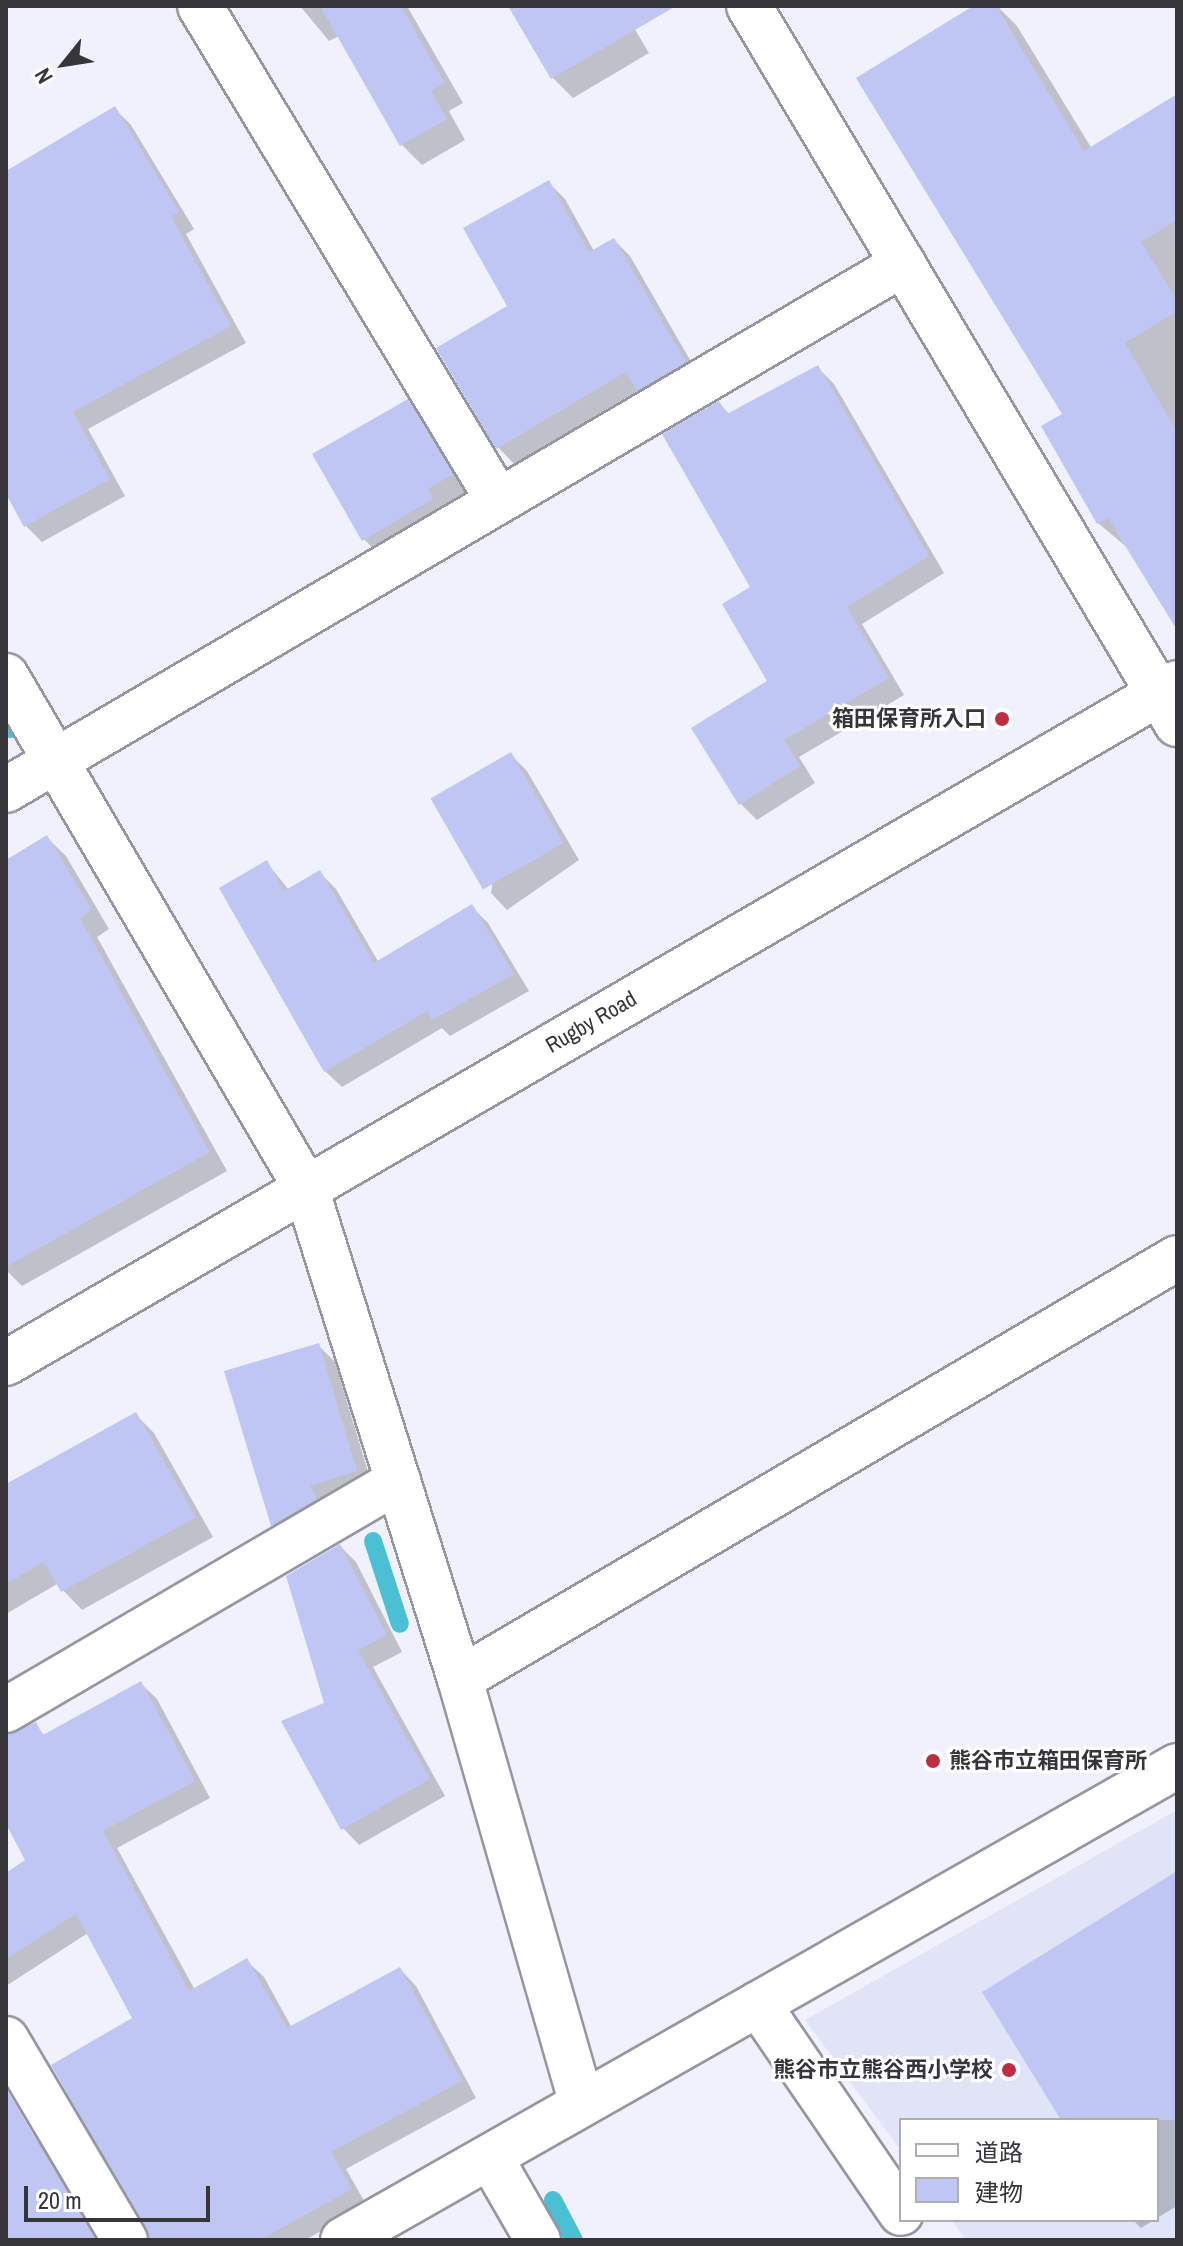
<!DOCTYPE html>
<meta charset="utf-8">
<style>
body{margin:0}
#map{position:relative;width:1183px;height:2246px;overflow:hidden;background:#f0f1fd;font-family:"Archivo Narrow","Noto Sans JP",sans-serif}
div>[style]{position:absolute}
.built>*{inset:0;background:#e1e4f7}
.shadow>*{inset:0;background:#0003}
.stream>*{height:18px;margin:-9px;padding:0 9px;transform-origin:9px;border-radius:9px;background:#4bbfd3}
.building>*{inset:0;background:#c0c6f3;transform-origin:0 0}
.roads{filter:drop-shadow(2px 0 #9596a1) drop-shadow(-2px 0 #9596a1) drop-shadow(0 2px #9596a1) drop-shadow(0 -2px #9596a1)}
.minor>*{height:44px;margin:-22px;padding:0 22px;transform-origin:22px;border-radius:22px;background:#fff}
.tertiary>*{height:44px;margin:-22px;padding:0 22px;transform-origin:22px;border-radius:22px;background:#fff}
.dots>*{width:22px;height:22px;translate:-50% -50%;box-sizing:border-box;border:4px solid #fff;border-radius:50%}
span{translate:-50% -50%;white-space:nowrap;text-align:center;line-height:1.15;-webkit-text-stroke:6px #fff;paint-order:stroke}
.poi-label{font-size:22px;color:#35353a;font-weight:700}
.right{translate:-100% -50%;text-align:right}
.left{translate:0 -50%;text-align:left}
.street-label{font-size:22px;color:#35353a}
.frame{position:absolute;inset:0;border:8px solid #35353a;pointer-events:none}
.legend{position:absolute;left:899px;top:2118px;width:260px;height:104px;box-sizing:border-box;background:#fff;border:2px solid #aeaeb0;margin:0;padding:10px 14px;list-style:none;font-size:24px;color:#35353a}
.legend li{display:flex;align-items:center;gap:16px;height:40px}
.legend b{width:40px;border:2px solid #aeaeb0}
.north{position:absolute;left:24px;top:24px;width:80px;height:80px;-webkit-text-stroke:6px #fff;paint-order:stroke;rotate:240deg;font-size:22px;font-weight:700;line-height:32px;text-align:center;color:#35353a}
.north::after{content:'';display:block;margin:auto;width:28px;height:36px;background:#35353a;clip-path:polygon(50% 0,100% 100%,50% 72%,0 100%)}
.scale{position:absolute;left:24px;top:2186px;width:186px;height:36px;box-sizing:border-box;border:4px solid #35353a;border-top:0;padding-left:10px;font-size:24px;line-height:28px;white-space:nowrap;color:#35353a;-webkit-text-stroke:6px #fff;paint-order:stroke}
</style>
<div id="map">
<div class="built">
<i style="clip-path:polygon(1177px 1810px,1177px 2240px,966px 2240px,951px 2220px,1157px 2220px,1157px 2120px,901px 2120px,901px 2151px,805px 2020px)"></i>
</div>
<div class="shadow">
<i style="clip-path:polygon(300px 6px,407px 6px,463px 103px,449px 111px,465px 140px,422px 165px,402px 145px,339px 36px,329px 41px)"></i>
<i style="clip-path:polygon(511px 6px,621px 6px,649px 53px,573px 98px,553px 78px)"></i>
<i style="clip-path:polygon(977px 6px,997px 6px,1017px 26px,1092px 149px,1177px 96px,1177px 623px,1129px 549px,1098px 523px,1065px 414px)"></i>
<i style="clip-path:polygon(115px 109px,131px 125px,194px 229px,186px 234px,246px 343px,88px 429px,125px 496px,42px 542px,26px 526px,6px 490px,6px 174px)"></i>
<i style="clip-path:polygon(548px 182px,565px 199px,594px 251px,614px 240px,630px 256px,701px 379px,655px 406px,639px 390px,514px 464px,498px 447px,510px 307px)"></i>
<i style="clip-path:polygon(818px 368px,834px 384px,944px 573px,862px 624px,904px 695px,799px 757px,815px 783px,757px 820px,740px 803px,770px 682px,719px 403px,730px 415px)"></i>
<i style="clip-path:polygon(408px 402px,424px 418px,468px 491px,443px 506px,448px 515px,380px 556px,364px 539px)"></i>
<i style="clip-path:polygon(511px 755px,527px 771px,579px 860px,507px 910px,491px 893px)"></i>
<i style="clip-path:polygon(47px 838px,66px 856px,109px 929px,97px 937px,227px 1171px,22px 1286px,6px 1270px,6px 862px)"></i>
<i style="clip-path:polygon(267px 863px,289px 890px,320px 873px,336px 889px,379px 963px,472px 907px,488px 923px,529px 991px,450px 1036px,442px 1028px,342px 1087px,325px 1071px)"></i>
<i style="clip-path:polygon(318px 1345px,335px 1362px,373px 1488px,289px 1541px,273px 1525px,227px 1373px)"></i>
<i style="clip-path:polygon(135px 1414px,154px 1433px,213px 1537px,82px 1610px,57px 1584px,6px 1614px,6px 1486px)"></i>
<i style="clip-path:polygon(340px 1546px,356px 1562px,402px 1652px,373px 1667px,445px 1796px,359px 1845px,343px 1828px,326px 1704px)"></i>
<i style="clip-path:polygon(140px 1683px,157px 1699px,210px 1798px,117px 1848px,195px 1990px,247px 1961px,264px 1977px,292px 2028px,400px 1969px,416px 1986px,476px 2098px,346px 2169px,367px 2206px,305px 2240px,148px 2240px,135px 2019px,88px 1933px,6px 1986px,6px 1875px,28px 1861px,6px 1820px,6px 1746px,38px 1729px,45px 1736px)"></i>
<i style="clip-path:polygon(1177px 1874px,1177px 2206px,1157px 2218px,1157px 2120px,1064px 2120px)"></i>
<i style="clip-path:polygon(31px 2134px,54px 2157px,103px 2240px,6px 2240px,6px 2148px)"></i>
<i style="clip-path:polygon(1133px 2220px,1154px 2220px,1141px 2228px)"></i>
</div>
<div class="stream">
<i style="left:6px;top:721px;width:9px;rotate:63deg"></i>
<i style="left:373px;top:1541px;width:87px;rotate:72deg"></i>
<i style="left:553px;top:2200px;width:45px;rotate:62.3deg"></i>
</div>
<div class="building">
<i style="clip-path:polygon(320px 6px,401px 6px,445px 83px,431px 91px,447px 119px,400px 146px)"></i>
<i style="clip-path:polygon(508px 6px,676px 6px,551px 79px)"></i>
<i style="clip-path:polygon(973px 6px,996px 6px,1084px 151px,1177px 94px,1177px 220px,1141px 242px,1177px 300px,1177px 311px,1125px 343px,1177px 432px,1177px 630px,1108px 518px,1097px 524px,1041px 426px,1062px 414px,856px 78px)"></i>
<i style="clip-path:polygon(115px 106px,179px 212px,171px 217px,231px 326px,73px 412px,110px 479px,24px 527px,6px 494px,6px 171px)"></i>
<i style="clip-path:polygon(549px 180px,589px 252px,614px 238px,686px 362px,637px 391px,626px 372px,496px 449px,436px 348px,507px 306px,463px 228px)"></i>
<i style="clip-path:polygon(818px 365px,929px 556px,847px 607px,889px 678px,784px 740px,800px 766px,739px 805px,691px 728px,767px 681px,722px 604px,750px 587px,662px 434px,719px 401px,727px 414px)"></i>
<i style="clip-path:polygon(408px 399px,453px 474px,428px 489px,433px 499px,362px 541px,312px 454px)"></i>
<i style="left:511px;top:752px;width:105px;height:93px;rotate:60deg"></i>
<i style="clip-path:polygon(47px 835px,92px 910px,80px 918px,210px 1152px,6px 1267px,6px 860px)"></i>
<i style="clip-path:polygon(267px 860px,284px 891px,320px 870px,374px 963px,472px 904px,514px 974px,432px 1020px,427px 1011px,324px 1072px,219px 888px)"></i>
<i style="clip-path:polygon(319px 1343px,357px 1471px,310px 1486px,317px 1499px,271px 1526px,224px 1371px)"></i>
<i style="clip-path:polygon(136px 1412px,196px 1517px,61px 1592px,44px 1562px,6px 1584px,6px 1484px)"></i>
<i style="clip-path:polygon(340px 1544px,387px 1635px,358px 1650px,430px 1779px,341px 1830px,281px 1721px,324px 1703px,286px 1576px)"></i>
<i style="clip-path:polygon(141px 1681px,195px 1781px,103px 1831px,189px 1991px,247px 1958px,287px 2028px,400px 1967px,462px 2081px,331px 2152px,352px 2189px,260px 2240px,150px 2240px,51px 2065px,132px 2018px,76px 1914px,6px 1959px,6px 1873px,25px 1860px,6px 1824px,6px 1735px,36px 1722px,43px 1735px)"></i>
<i style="clip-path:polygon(1177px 1871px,1177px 2120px,1061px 2120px,982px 1992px)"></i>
<i style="clip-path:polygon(7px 2090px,96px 2240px,6px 2240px)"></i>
</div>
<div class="roads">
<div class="minor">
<i style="left:200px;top:6px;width:577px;rotate:58.9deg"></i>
<i style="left:749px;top:6px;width:836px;rotate:59.2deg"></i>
<i style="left:6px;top:676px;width:593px;rotate:59.63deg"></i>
<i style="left:306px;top:1188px;width:515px;rotate:72.59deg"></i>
<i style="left:460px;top:1679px;width:442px;rotate:74deg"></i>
<i style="left:6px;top:790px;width:1040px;rotate:-30.39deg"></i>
<i style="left:460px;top:1679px;width:831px;rotate:-30.42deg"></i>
<i style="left:6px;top:1710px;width:454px;rotate:-30.3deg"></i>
<i style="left:758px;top:2004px;width:253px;rotate:55.6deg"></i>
<i style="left:6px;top:2039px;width:234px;rotate:59.4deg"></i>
<i style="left:490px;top:2157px;width:96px;rotate:60deg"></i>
<i style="left:343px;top:2240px;width:959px;rotate:-29.61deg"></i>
</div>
<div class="tertiary">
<i style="left:6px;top:1363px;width:1354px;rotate:-30.14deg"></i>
</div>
</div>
<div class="dots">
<i style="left:1002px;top:719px;background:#be2e42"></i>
<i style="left:933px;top:1761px;background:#be2e42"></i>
<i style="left:1009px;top:2070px;background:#be2e42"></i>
</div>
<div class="poi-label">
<span class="right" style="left:986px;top:719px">箱田保育所入口</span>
<span class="left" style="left:949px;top:1761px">熊谷市立箱田保育所</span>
<span class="right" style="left:993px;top:2070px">熊谷市立熊谷西小学校</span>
</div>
<div class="street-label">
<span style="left:591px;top:1022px;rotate:-30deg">Rugby Road</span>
</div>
<div class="frame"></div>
<ul class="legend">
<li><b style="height:10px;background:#fff"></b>道路</li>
<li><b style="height:22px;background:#c0c6f3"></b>建物</li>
</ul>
<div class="north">N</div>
<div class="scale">20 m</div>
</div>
